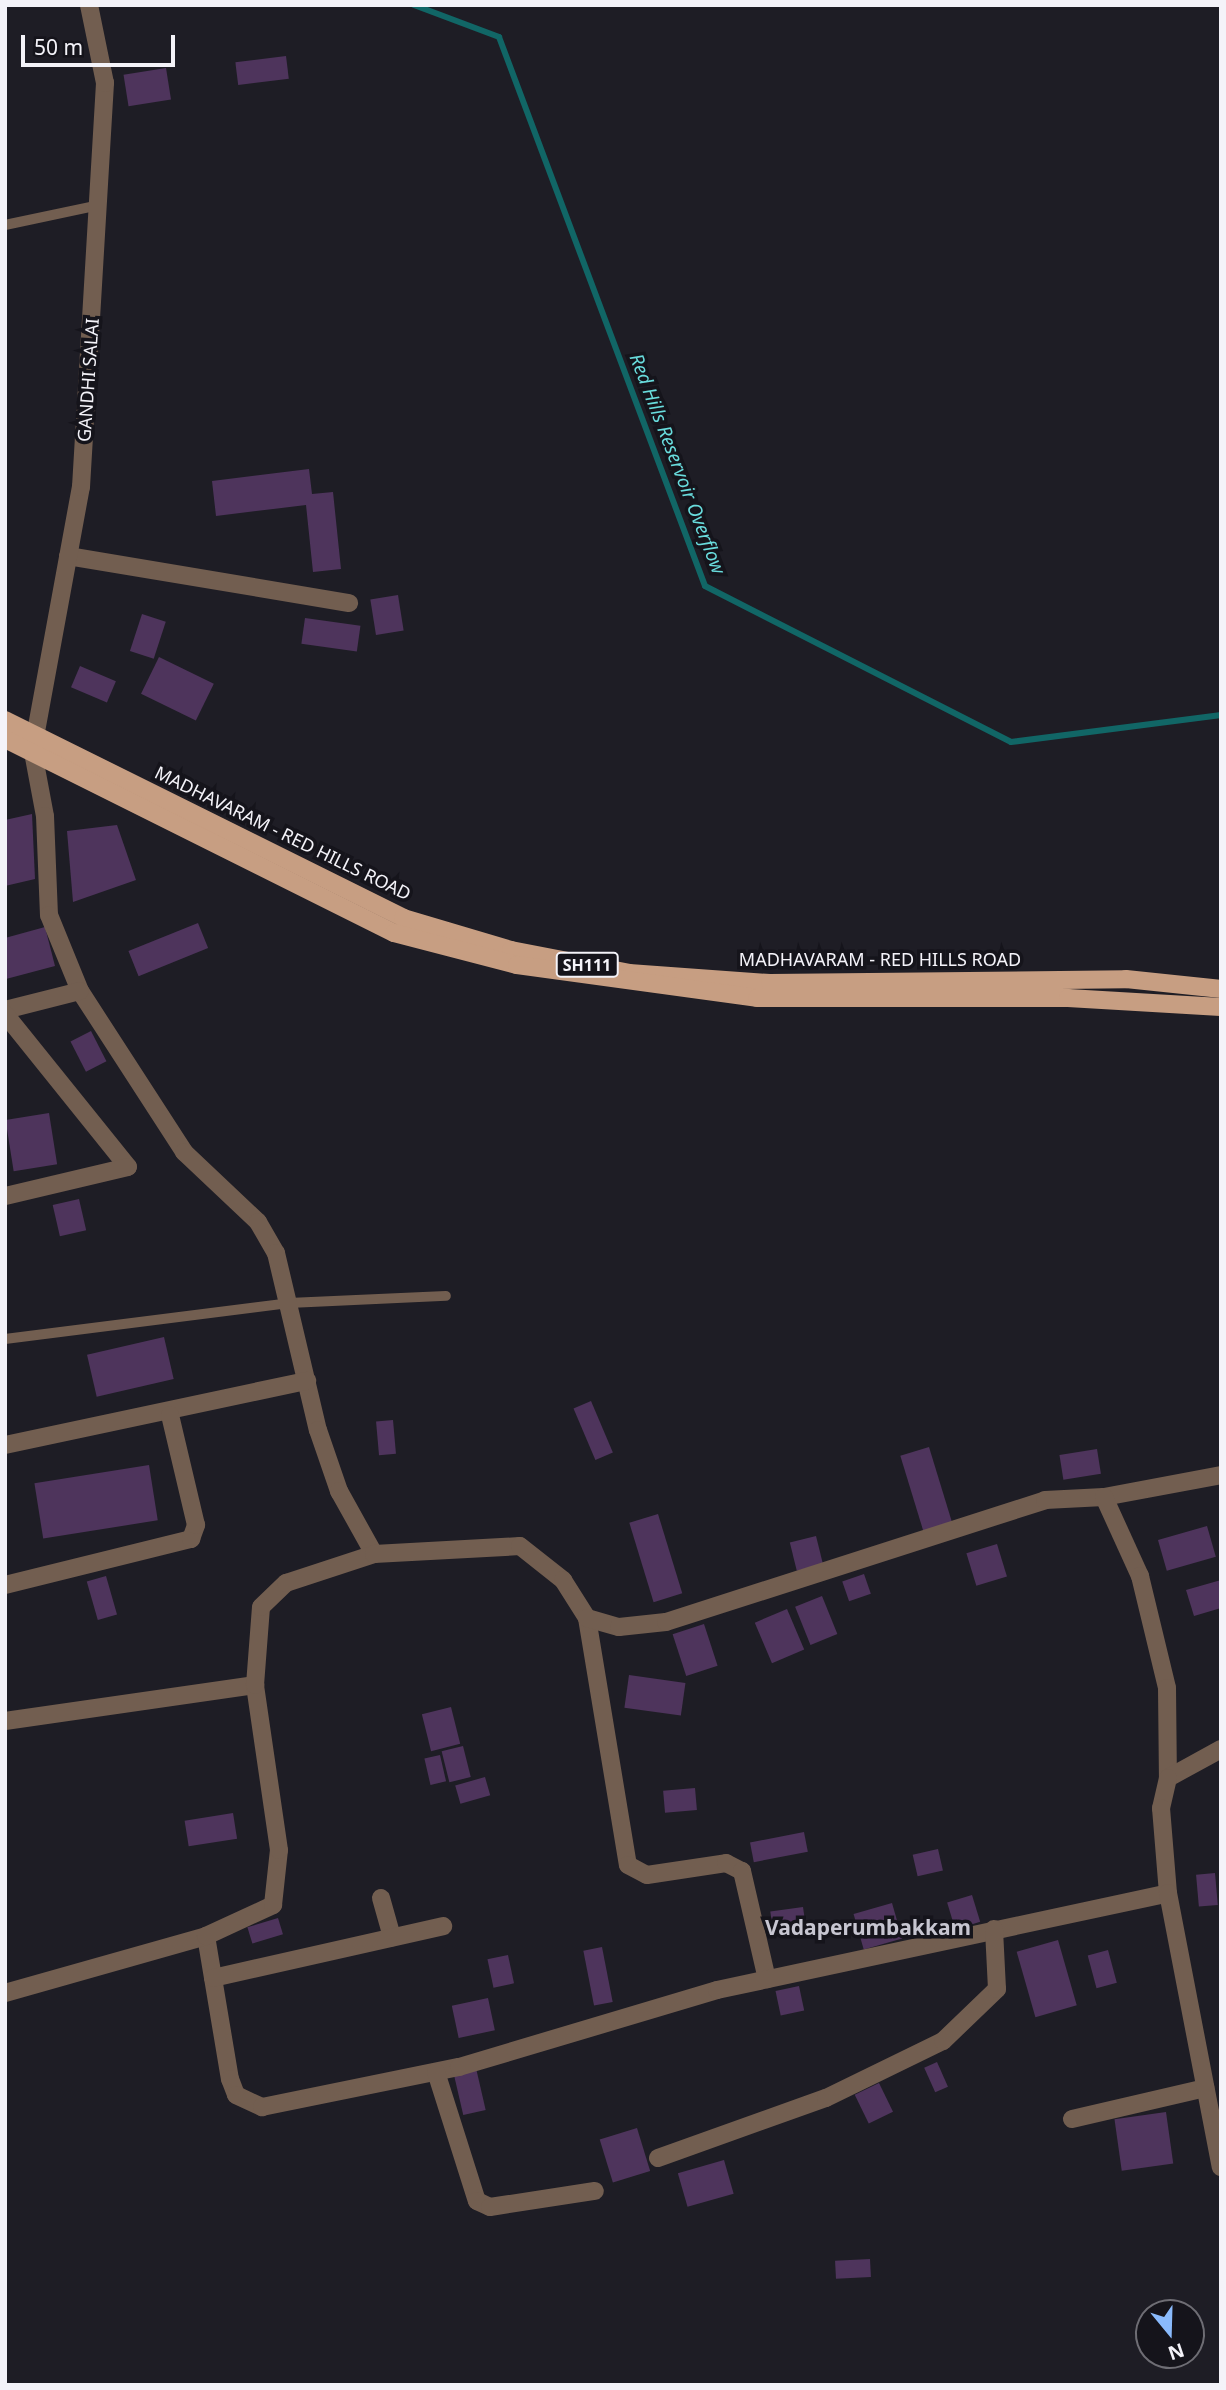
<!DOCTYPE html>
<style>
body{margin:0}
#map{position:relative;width:1226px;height:2390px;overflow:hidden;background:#1e1d25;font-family:"Noto Sans",sans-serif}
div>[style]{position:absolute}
.stream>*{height:6px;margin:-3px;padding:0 3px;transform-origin:3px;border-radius:3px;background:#166}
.building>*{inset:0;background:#4e345c;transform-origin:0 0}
.service>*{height:10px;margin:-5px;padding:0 5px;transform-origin:5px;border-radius:5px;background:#725e50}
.minor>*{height:18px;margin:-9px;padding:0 9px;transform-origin:9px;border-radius:9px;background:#725e50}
.tertiary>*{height:18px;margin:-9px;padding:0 9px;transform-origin:9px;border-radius:9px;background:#725e50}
.primary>*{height:18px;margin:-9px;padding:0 9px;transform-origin:9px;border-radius:9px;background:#c79e82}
span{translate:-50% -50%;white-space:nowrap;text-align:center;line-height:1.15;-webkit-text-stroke:7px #15141b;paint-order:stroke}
.shield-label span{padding:2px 5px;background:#15141b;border:2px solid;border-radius:5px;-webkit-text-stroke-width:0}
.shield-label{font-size:16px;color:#f4f3f9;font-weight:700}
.street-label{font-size:18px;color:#f4f3f9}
.water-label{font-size:19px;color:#69dcdd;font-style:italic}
.quarter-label{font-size:21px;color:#c7c6d1;font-weight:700}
.frame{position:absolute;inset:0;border:7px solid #f4f3f9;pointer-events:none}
.north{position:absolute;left:1135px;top:2299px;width:70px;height:70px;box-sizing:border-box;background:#15141b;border:2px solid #6e6d74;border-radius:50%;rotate:161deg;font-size:19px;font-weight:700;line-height:28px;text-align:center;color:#f4f3f9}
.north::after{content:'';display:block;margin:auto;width:24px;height:32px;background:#8abafc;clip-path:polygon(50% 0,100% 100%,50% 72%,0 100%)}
.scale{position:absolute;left:21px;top:35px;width:154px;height:32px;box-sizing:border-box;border:4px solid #f4f3f9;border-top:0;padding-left:9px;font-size:21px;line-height:24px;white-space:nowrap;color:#f4f3f9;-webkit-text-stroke:5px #15141b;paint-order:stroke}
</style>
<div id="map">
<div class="stream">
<i style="left:414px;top:5px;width:91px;rotate:20.6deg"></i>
<i style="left:499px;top:37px;width:586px;rotate:69.43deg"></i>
<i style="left:705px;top:586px;width:343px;rotate:27deg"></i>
<i style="left:1011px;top:742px;width:212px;rotate:-7.3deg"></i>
</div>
<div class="building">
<i style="left:286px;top:56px;width:23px;height:51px;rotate:83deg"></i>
<i style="left:166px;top:68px;width:32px;height:43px;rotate:81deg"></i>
<i style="clip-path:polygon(309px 469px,312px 494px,333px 492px,341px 569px,313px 572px,306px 505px,216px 516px,212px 481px)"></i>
<i style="left:398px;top:595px;width:36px;height:28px;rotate:81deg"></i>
<i style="left:142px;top:614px;width:25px;height:39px;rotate:18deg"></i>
<i style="left:305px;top:618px;width:56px;height:26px;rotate:8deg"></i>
<i style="left:159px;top:657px;width:61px;height:41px;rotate:26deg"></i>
<i style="left:80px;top:666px;width:39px;height:23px;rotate:23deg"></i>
<i style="clip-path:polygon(32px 814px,35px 879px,5px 886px,5px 820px)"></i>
<i style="clip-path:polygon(117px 825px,136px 880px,73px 902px,67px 831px)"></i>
<i style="left:198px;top:923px;width:27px;height:75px;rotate:68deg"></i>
<i style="clip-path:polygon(45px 927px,55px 966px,6px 979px,5px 938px)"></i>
<i style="left:91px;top:1031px;width:34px;height:23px;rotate:63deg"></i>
<i style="left:49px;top:1113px;width:52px;height:44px;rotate:81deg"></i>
<i style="left:79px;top:1199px;width:32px;height:27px;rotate:77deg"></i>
<i style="left:164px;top:1337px;width:43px;height:79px;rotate:77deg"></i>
<i style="left:591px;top:1401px;width:56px;height:19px;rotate:67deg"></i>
<i style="left:393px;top:1420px;width:34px;height:17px;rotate:85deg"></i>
<i style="left:929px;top:1447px;width:83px;height:30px;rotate:73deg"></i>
<i style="left:1097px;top:1449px;width:25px;height:38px;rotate:81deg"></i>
<i style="left:149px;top:1465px;width:56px;height:116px;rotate:81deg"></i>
<i style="left:658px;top:1514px;width:83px;height:30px;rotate:73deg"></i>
<i style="left:1207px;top:1526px;width:32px;height:51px;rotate:74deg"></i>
<i style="left:816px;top:1536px;width:29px;height:27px;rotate:76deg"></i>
<i style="left:997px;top:1544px;width:34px;height:32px;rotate:73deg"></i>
<i style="left:864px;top:1574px;width:21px;height:23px;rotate:71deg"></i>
<i style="left:106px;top:1576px;width:40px;height:20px;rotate:74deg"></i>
<i style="clip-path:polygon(1221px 1580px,1221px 1608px,1194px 1616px,1186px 1590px)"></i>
<i style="left:822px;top:1596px;width:41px;height:29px;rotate:68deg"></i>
<i style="left:787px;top:1609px;width:44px;height:35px;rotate:67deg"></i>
<i style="left:704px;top:1624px;width:44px;height:33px;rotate:72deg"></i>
<i style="left:629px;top:1675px;width:57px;height:33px;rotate:8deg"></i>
<i style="left:451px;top:1707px;width:38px;height:30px;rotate:76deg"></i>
<i style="left:463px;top:1746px;width:32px;height:22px;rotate:76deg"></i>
<i style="left:440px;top:1755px;width:27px;height:16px;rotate:77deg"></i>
<i style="left:485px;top:1777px;width:19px;height:31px;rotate:74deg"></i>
<i style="left:695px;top:1788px;width:22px;height:32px;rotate:85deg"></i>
<i style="left:233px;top:1813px;width:26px;height:49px;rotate:81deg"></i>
<i style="left:804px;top:1832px;width:20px;height:55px;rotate:79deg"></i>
<i style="left:938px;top:1849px;width:22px;height:26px;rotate:77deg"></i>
<i style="left:1215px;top:1873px;width:32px;height:19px;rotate:85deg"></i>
<i style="left:972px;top:1895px;width:28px;height:26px;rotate:73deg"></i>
<i style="left:892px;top:1903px;width:37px;height:40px;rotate:74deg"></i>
<i style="left:803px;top:1907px;width:14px;height:33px;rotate:82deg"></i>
<i style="left:278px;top:1918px;width:17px;height:32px;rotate:73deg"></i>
<i style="left:1058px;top:1940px;width:68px;height:43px;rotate:74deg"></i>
<i style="left:602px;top:1947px;width:56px;height:19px;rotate:79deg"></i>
<i style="left:1108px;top:1950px;width:34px;height:21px;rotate:75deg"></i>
<i style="left:508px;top:1955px;width:29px;height:21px;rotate:78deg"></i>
<i style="left:799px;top:1986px;width:25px;height:24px;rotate:78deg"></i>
<i style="left:488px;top:1998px;width:33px;height:37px;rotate:78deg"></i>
<i style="left:937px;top:2062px;width:27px;height:14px;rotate:66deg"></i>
<i style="left:476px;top:2068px;width:43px;height:23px;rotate:77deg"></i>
<i style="left:879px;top:2083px;width:32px;height:27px;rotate:64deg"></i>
<i style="left:1166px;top:2112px;width:52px;height:52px;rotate:82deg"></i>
<i style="left:637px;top:2128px;width:45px;height:39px;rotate:73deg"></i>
<i style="left:724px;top:2160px;width:35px;height:48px;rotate:74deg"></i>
<i style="left:870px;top:2259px;width:18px;height:35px;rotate:87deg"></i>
</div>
<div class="service">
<i style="left:5px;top:225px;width:96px;rotate:-12deg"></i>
<i style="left:5px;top:1339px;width:286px;rotate:-7.2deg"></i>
<i style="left:289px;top:1303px;width:157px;rotate:-2.6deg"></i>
</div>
<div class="minor">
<i style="left:68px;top:556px;width:285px;rotate:9.5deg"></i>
<i style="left:33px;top:752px;width:65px;rotate:79.4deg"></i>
<i style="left:45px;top:816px;width:99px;rotate:87.7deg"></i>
<i style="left:49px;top:915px;width:82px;rotate:67.8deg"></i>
<i style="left:80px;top:991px;width:192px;rotate:57.1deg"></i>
<i style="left:184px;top:1152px;width:102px;rotate:43.4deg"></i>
<i style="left:258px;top:1222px;width:36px;rotate:60deg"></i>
<i style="left:276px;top:1253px;width:182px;rotate:76.7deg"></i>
<i style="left:318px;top:1430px;width:65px;rotate:71deg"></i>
<i style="left:339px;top:1491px;width:72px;rotate:60.9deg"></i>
<i style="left:5px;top:1010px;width:77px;rotate:-14.2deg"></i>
<i style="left:5px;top:1014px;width:196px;rotate:51.2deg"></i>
<i style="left:128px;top:1167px;width:126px;rotate:166.7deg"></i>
<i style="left:5px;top:1445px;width:309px;rotate:-12deg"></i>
<i style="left:1104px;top:1497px;width:119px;rotate:-10.6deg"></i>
<i style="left:5px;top:1585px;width:192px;rotate:-13.9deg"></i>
<i style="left:191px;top:1539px;width:15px;rotate:-70deg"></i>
<i style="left:196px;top:1525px;width:113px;rotate:-103.3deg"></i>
<i style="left:587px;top:1618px;width:250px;rotate:80.6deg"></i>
<i style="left:628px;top:1865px;width:21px;rotate:28deg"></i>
<i style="left:647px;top:1875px;width:80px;rotate:-8.6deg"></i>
<i style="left:726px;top:1863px;width:18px;rotate:27deg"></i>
<i style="left:742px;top:1871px;width:111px;rotate:77deg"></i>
<i style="left:5px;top:1721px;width:253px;rotate:-8.2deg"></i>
<i style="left:381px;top:1898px;width:41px;rotate:74.2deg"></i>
<i style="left:206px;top:1936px;width:145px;rotate:80.5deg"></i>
<i style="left:230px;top:2079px;width:17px;rotate:69deg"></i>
<i style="left:236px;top:2095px;width:29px;rotate:25deg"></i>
<i style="left:262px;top:2107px;width:201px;rotate:-11.5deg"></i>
<i style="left:459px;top:2067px;width:269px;rotate:-16.6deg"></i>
<i style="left:717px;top:1990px;width:461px;rotate:-12.1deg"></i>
<i style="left:213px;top:1978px;width:236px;rotate:-12.7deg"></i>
<i style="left:5px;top:1993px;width:209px;rotate:-15.8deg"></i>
<i style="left:206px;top:1936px;width:74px;rotate:-24.8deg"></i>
<i style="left:273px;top:1905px;width:55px;rotate:-83.8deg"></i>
<i style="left:279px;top:1850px;width:167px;rotate:-98.3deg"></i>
<i style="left:255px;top:1685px;width:78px;rotate:-85.6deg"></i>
<i style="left:261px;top:1607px;width:35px;rotate:-44deg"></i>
<i style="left:286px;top:1583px;width:93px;rotate:-18.2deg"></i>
<i style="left:374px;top:1554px;width:146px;rotate:-3.1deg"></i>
<i style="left:520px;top:1546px;width:55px;rotate:38.3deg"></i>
<i style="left:563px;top:1580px;width:45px;rotate:57.7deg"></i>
<i style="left:587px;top:1618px;width:33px;rotate:16deg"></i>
<i style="left:619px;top:1627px;width:47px;rotate:-6.1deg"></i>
<i style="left:666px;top:1622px;width:398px;rotate:-17.8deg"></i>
<i style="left:1045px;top:1500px;width:59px;rotate:-2.9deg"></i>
<i style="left:1104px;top:1497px;width:87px;rotate:65.5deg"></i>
<i style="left:1140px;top:1576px;width:115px;rotate:76.4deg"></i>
<i style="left:1167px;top:1688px;width:90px;rotate:89.4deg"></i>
<i style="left:436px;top:2072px;width:135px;rotate:72.4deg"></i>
<i style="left:477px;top:2201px;width:14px;rotate:25deg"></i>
<i style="left:490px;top:2207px;width:106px;rotate:-8.7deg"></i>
<i style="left:1072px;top:2119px;width:137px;rotate:-13.1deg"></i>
<i style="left:658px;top:2158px;width:178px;rotate:-19.7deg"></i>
<i style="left:826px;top:2098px;width:130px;rotate:-26deg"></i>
<i style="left:943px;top:2041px;width:75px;rotate:-43.9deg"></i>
<i style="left:997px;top:1989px;width:60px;rotate:-92.9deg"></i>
</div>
<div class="tertiary">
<i style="left:33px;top:748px;width:265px;rotate:-79.6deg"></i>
<i style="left:81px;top:487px;width:405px;rotate:-86.6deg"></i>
<i style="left:105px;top:83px;width:80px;rotate:-101.6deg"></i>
<i style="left:1221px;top:1749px;width:60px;rotate:151.3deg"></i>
<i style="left:1168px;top:1778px;width:31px;rotate:103deg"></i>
<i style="left:1161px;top:1808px;width:85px;rotate:85.3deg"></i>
<i style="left:1168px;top:1893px;width:279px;rotate:79.1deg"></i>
</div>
<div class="primary">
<i style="left:5px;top:720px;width:445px;rotate:26.4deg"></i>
<i style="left:403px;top:918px;width:113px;rotate:16.5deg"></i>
<i style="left:511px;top:950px;width:120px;rotate:11deg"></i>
<i style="left:629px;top:973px;width:141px;rotate:4.1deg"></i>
<i style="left:770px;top:983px;width:356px;rotate:-0.6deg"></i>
<i style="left:1126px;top:979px;width:96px;rotate:6deg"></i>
<i style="left:5px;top:739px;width:435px;rotate:26.5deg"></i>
<i style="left:394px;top:933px;width:127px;rotate:14.6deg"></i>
<i style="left:517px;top:965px;width:242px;rotate:7.8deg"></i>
<i style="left:757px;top:998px;width:311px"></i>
<i style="left:1068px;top:998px;width:153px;rotate:3.4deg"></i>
</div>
<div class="shield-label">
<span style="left:587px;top:965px">SH111</span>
</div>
<div class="street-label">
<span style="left:88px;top:380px;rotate:-86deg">GANDHI SALAI</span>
<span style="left:283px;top:833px;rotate:26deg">MADHAVARAM - RED HILLS ROAD</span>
<span style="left:880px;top:959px">MADHAVARAM - RED HILLS ROAD</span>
</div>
<div class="water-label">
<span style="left:677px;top:464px;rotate:69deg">Red Hills Reservoir Overflow</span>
</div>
<div class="quarter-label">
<span style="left:868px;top:1927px">Vadaperumbakkam</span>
</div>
<div class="frame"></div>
<div class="north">N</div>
<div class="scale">50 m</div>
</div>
